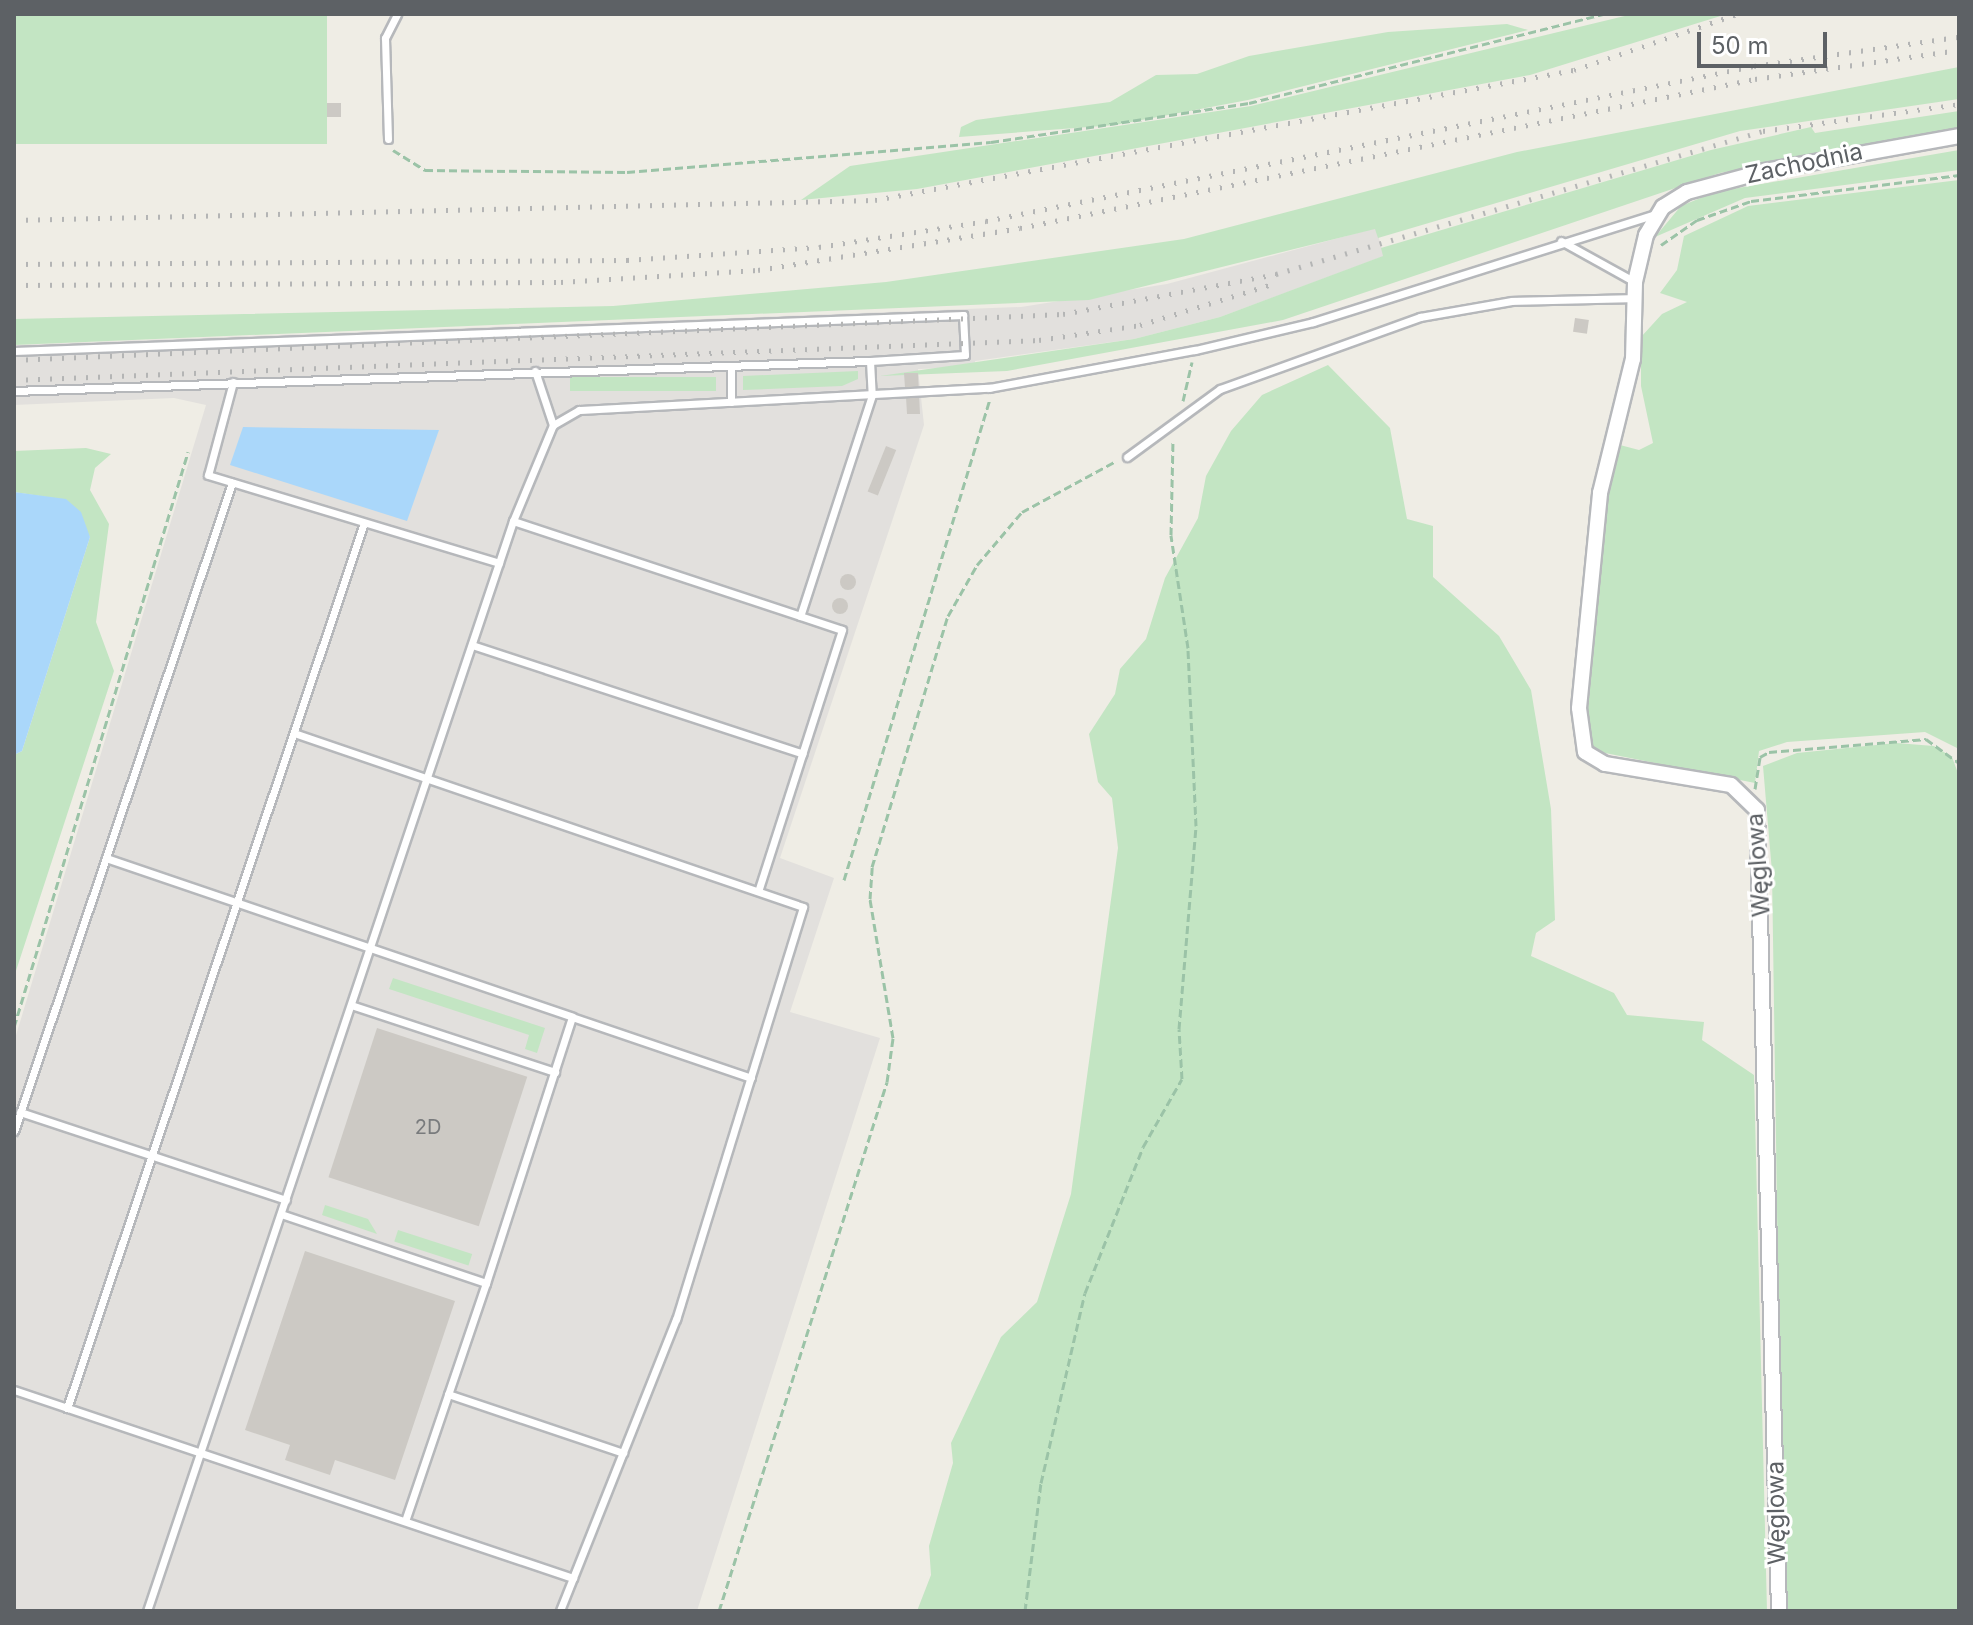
<!DOCTYPE html>
<meta charset="utf-8">
<style>
body{margin:0}
#map{position:relative;width:1973px;height:1625px;overflow:hidden;background:#efede5;font-family:Inter,sans-serif}
div>[style]{position:absolute}
.industrial>*{inset:0;background:#e2e0dd}
.green>*{inset:0;background:#c3e5c3;transform-origin:0 0}
.water>*{inset:0;background:#aad7fa}
.building>*{inset:0;background:#ccc9c4;transform-origin:0 0}
.round{border-radius:50%}
.path>*{height:3px;margin-top:-1.5px;transform-origin:0;background:repeating-linear-gradient(90deg,#9bc3a7 0 8px,transparent 0 12px)}
.roads{filter:drop-shadow(2px 0 #b6b8bb) drop-shadow(-2px 0 #b6b8bb) drop-shadow(0 2px #b6b8bb) drop-shadow(0 -2px #b6b8bb)}
.lane>*{height:7px;margin:-3.5px;padding:0 3.5px;transform-origin:3.5px;border-radius:3.5px;background:#fff}
.street>*{height:14px;margin:-7px;padding:0 7px;transform-origin:7px;border-radius:7px;background:#fff}
.rail>*{height:5px;margin-top:-2.5px;transform-origin:0;background:repeating-linear-gradient(90deg,#b4b5b5 0 2px,transparent 0 12px)}
span{translate:-50% -50%;white-space:nowrap;text-align:center;line-height:1.15;-webkit-text-stroke:6px #fff;paint-order:stroke}
.number-label{font-size:20px;color:#797b7d}
.number-label span{-webkit-text-stroke-width:0}
.street-label{font-size:24px;color:#5d6165}
.frame{position:absolute;inset:0;border:16px solid #5d6165;pointer-events:none}
.scale{position:absolute;left:1697px;top:32px;width:130px;height:36px;box-sizing:border-box;border:4px solid #5d6165;border-top:0;padding-left:10px;font-size:24px;line-height:28px;white-space:nowrap;color:#5d6165;-webkit-text-stroke:6px #fff;paint-order:stroke}
</style>
<div id="map">
<div class="industrial">
<i style="clip-path:polygon(1376px 228px,1384px 256px,1220px 317px,1134px 339px,975px 361px,975px 367px,918px 369px,924px 425px,780px 858px,834px 878px,790px 1012px,880px 1038px,697px 1611px,14px 1611px,14px 1042px,206px 405px,174px 398px,14px 405px,14px 345px,1021px 307px,1167px 284px)"></i>
</div>
<div class="green">
<i style="left:14px;top:14px;width:313px;height:130px"></i>
<i style="clip-path:polygon(1633px 14px,1727px 14px,1530px 75px,917px 189px,801px 200px,850px 166px,1251px 106px)"></i>
<i style="clip-path:polygon(1507px 24px,1528px 30px,1248px 100px,1115px 125px,959px 137px,961px 127px,976px 120px,1110px 102px,1156px 75px,1197px 74px,1249px 56px,1388px 32px)"></i>
<i style="clip-path:polygon(1959px 67px,1959px 99px,1740px 131px,1378px 238px,1375px 229px,1089px 300px,14px 345px,14px 319px,613px 306px,886px 282px,1184px 239px,1517px 152px)"></i>
<i style="clip-path:polygon(1959px 111px,1959px 128px,1720px 173px,1283px 320px,1007px 371px,880px 376px,1134px 339px,1220px 317px,1383px 256px,1381px 248px,1711px 150px,1811px 127px,1815px 133px)"></i>
<i style="clip-path:polygon(1959px 150px,1959px 170px,1745px 198px,1655px 237px,1681px 206px,1715px 192px)"></i>
<i style="clip-path:polygon(1959px 180px,1959px 749px,1925px 732px,1787px 742px,1759px 751px,1755px 783px,1595px 751px,1586px 729px,1612px 458px,1620px 445px,1639px 450px,1653px 443px,1641px 386px,1641px 337px,1662px 314px,1687px 302px,1660px 293px,1677px 270px,1684px 236px,1748px 206px)"></i>
<i style="clip-path:polygon(1328px 365px,1390px 428px,1407px 519px,1433px 526px,1433px 577px,1499px 636px,1531px 690px,1551px 809px,1555px 920px,1536px 933px,1531px 956px,1614px 993px,1627px 1015px,1704px 1022px,1702px 1040px,1754px 1075px,1767px 1611px,917px 1611px,931px 1575px,929px 1546px,953px 1463px,951px 1443px,1001px 1337px,1037px 1302px,1071px 1194px,1118px 848px,1112px 798px,1098px 782px,1089px 734px,1115px 694px,1120px 669px,1146px 639px,1165px 578px,1198px 518px,1206px 476px,1231px 431px,1262px 395px)"></i>
<i style="clip-path:polygon(858px 371px,858px 379px,842px 386px,743px 390px,743px 376px)"></i>
<i style="left:716px;top:377px;width:14px;height:146px;rotate:90deg"></i>
<i style="clip-path:polygon(86px 448px,111px 454px,95px 468px,90px 490px,109px 524px,96px 622px,114px 671px,14px 977px,14px 755px,22px 751px,90px 537px,66px 500px,14px 492px,14px 451px)"></i>
<i style="clip-path:polygon(1896px 743px,1934px 746px,1952px 757px,1959px 776px,1959px 1611px,1783px 1611px,1772px 872px,1763px 766px,1797px 753px)"></i>
<i style="clip-path:polygon(393px 978px,545px 1028px,537px 1053px,525px 1049px,529px 1035px,389px 989px)"></i>
<i style="clip-path:polygon(325px 1205px,368px 1219px,377px 1234px,322px 1215px)"></i>
<i style="left:398px;top:1230px;width:78px;height:12px;rotate:18deg"></i>
</div>
<div class="water">
<i style="clip-path:polygon(243px 427px,439px 430px,407px 521px,230px 465px)"></i>
<i style="clip-path:polygon(14px 492px,66px 499px,81px 512px,90px 537px,22px 751px,14px 755px)"></i>
</div>
<div class="building">
<i style="left:327px;top:103px;width:14px;height:14px"></i>
<i style="left:1575px;top:318px;width:14px;height:14px;rotate:8deg"></i>
<i style="clip-path:polygon(904px 373px,918px 373px,920px 414px,907px 414px,906px 397px,892px 398px,892px 389px,905px 388px)"></i>
<i style="left:886px;top:446px;width:11px;height:49px;rotate:22deg"></i>
<i class="round" style="left:840px;top:574px;width:16px;height:16px"></i>
<i class="round" style="left:832px;top:598px;width:16px;height:16px"></i>
<i style="left:377px;top:1028px;width:158px;height:157px;rotate:18deg"></i>
<i style="clip-path:polygon(305px 1251px,455px 1301px,395px 1480px,335px 1460px,330px 1475px,285px 1460px,290px 1445px,245px 1430px)"></i>
</div>
<div class="path">
<i style="left:393px;top:150px;width:38px;rotate:32deg"></i>
<i style="left:425px;top:170px;width:202px;rotate:0.6deg"></i>
<i style="left:627px;top:172px;width:365px;rotate:-4.7deg"></i>
<i style="left:991px;top:142px;width:261px;rotate:-8.6deg"></i>
<i style="left:1249px;top:103px;width:365px;rotate:-14.1deg"></i>
<i style="left:1661px;top:245px;width:44px;rotate:-34.8deg"></i>
<i style="left:1697px;top:220px;width:57px;rotate:-19.4deg"></i>
<i style="left:1751px;top:201px;width:210px;rotate:-7.1deg"></i>
<i style="left:1183px;top:401px;width:40px;rotate:-77deg"></i>
<i style="left:1755px;top:789px;width:32px;rotate:-81deg"></i>
<i style="left:1760px;top:757px;width:10px;rotate:-29deg"></i>
<i style="left:1769px;top:752px;width:158px;rotate:-4.7deg"></i>
<i style="left:1926px;top:739px;width:41px;rotate:36deg"></i>
<i style="left:844px;top:880px;width:503px;rotate:-73.12deg"></i>
<i style="left:14px;top:1027px;width:601px;rotate:-73.16deg"></i>
<i style="left:719px;top:1611px;width:555px;rotate:-72.38deg"></i>
<i style="left:887px;top:1082px;width:44px;rotate:-82.2deg"></i>
<i style="left:893px;top:1038px;width:141px;rotate:-99.4deg"></i>
<i style="left:870px;top:899px;width:32px;rotate:-86deg"></i>
<i style="left:872px;top:867px;width:262px;rotate:-73.2deg"></i>
<i style="left:948px;top:616px;width:59px;rotate:-60.4deg"></i>
<i style="left:977px;top:565px;width:70px;rotate:-49.7deg"></i>
<i style="left:1022px;top:512px;width:107px;rotate:-28.5deg"></i>
<i style="left:1025px;top:1611px;width:129px;rotate:-82.9deg"></i>
<i style="left:1041px;top:1483px;width:195px;rotate:-77deg"></i>
<i style="left:1085px;top:1293px;width:157px;rotate:-68.3deg"></i>
<i style="left:1143px;top:1147px;width:78px;rotate:-60.2deg"></i>
<i style="left:1182px;top:1079px;width:50px;rotate:-93.4deg"></i>
<i style="left:1179px;top:1029px;width:204px;rotate:-85.2deg"></i>
<i style="left:1196px;top:826px;width:178px;rotate:-92.6deg"></i>
<i style="left:1188px;top:648px;width:114px;rotate:-98.6deg"></i>
<i style="left:1171px;top:535px;width:95px;rotate:-88.8deg"></i>
</div>
<div class="roads">
<div class="lane">
<i style="left:388px;top:139px;width:101px;rotate:-91.7deg"></i>
<i style="left:385px;top:38px;width:27px;rotate:-63deg"></i>
<i style="left:1561px;top:241px;width:85px;rotate:29deg"></i>
<i style="left:14px;top:351px;width:950px;rotate:-2.17deg"></i>
<i style="left:963px;top:315px;width:40px;rotate:87.1deg"></i>
<i style="left:965px;top:355px;width:95px;rotate:176.4deg"></i>
<i style="left:870px;top:361px;width:34px;rotate:87deg"></i>
<i style="left:872px;top:395px;width:232px;rotate:108deg"></i>
<i style="left:800px;top:616px;width:44px;rotate:18.4deg"></i>
<i style="left:842px;top:630px;width:274px;rotate:107.8deg"></i>
<i style="left:731px;top:366px;width:36px;rotate:90deg"></i>
<i style="left:535px;top:371px;width:57px;rotate:71.6deg"></i>
<i style="left:233px;top:382px;width:96px;rotate:105deg"></i>
<i style="left:208px;top:475px;width:304px;rotate:16.8deg"></i>
<i style="left:14px;top:391px;width:857px;rotate:-2.01deg"></i>
<i style="left:1127px;top:457px;width:115px;rotate:-36.2deg"></i>
<i style="left:1220px;top:389px;width:213px;rotate:-19.8deg"></i>
<i style="left:1420px;top:317px;width:93px;rotate:-9.9deg"></i>
<i style="left:1512px;top:301px;width:123px;rotate:-1.4deg"></i>
<i style="left:513px;top:521px;width:302px;rotate:18.3deg"></i>
<i style="left:472px;top:645px;width:348px;rotate:18.2deg"></i>
<i style="left:294px;top:733px;width:538px;rotate:18.87deg"></i>
<i style="left:803px;top:907px;width:431px;rotate:107.1deg"></i>
<i style="left:676px;top:1319px;width:314px;rotate:111.7deg"></i>
<i style="left:106px;top:858px;width:492px;rotate:18.8deg"></i>
<i style="left:572px;top:1017px;width:280px;rotate:107.9deg"></i>
<i style="left:486px;top:1283px;width:216px;rotate:-161.4deg"></i>
<i style="left:351px;top:1005px;width:215px;rotate:18.2deg"></i>
<i style="left:572px;top:1017px;width:189px;rotate:18.8deg"></i>
<i style="left:20px;top:1112px;width:280px;rotate:18.3deg"></i>
<i style="left:14px;top:1131px;width:684px;rotate:-71.41deg"></i>
<i style="left:14px;top:1390px;width:590px;rotate:18.59deg"></i>
<i style="left:448px;top:1394px;width:185px;rotate:18.6deg"></i>
<i style="left:67px;top:1408px;width:930px;rotate:-71.45deg"></i>
<i style="left:405px;top:1521px;width:251px;rotate:-71.2deg"></i>
<i style="left:147px;top:1611px;width:1150px;rotate:-71.44deg"></i>
<i style="left:513px;top:521px;width:104px;rotate:-67.4deg"></i>
<i style="left:553px;top:425px;width:30px;rotate:-30deg"></i>
<i style="left:579px;top:410px;width:411px;rotate:-3.1deg"></i>
<i style="left:989px;top:388px;width:209px;rotate:-10.5deg"></i>
<i style="left:1195px;top:350px;width:121px;rotate:-13.3deg"></i>
<i style="left:1313px;top:322px;width:362px;rotate:-17.5deg"></i>
</div>
<div class="street">
<i style="left:1779px;top:1611px;width:801px;rotate:-91.57deg"></i>
<i style="left:1757px;top:810px;width:36px;rotate:-136deg"></i>
<i style="left:1731px;top:785px;width:128px;rotate:-170.5deg"></i>
<i style="left:1605px;top:764px;width:23px;rotate:-149deg"></i>
<i style="left:1585px;top:752px;width:44px;rotate:-97.8deg"></i>
<i style="left:1579px;top:708px;width:216px;rotate:-84.4deg"></i>
<i style="left:1600px;top:493px;width:138px;rotate:-76.2deg"></i>
<i style="left:1633px;top:359px;width:77px;rotate:-88.5deg"></i>
<i style="left:1635px;top:282px;width:48px;rotate:-76.8deg"></i>
<i style="left:1646px;top:235px;width:33px;rotate:-59deg"></i>
<i style="left:1663px;top:207px;width:28px;rotate:-32deg"></i>
<i style="left:1687px;top:192px;width:81px;rotate:-15.1deg"></i>
<i style="left:1765px;top:171px;width:197px;rotate:-10.2deg"></i>
</div>
</div>
<div class="rail">
<i style="left:14px;top:220px;width:861px;rotate:-1.33deg"></i>
<i style="left:875px;top:200px;width:711px;rotate:-10.54deg"></i>
<i style="left:1574px;top:70px;width:173px;rotate:-18.9deg"></i>
<i style="left:14px;top:264px;width:613px;rotate:-0.37deg"></i>
<i style="left:627px;top:260px;width:192px;rotate:-3.9deg"></i>
<i style="left:819px;top:247px;width:169px;rotate:-8.8deg"></i>
<i style="left:986px;top:221px;width:783px;rotate:-11.41deg"></i>
<i style="left:1754px;top:66px;width:207px;rotate:-8.1deg"></i>
<i style="left:14px;top:285px;width:547px;rotate:-0.31deg"></i>
<i style="left:561px;top:282px;width:197px;rotate:-3.5deg"></i>
<i style="left:758px;top:270px;width:265px;rotate:-9.1deg"></i>
<i style="left:1020px;top:228px;width:750px;rotate:-11.46deg"></i>
<i style="left:1755px;top:79px;width:206px;rotate:-8.1deg"></i>
<i style="left:14px;top:360px;width:1050px;rotate:-2.51deg"></i>
<i style="left:1063px;top:314px;width:217px;rotate:-10.6deg"></i>
<i style="left:1276px;top:274px;width:508px;rotate:-16.36deg"></i>
<i style="left:1763px;top:131px;width:198px;rotate:-7.8deg"></i>
<i style="left:14px;top:380px;width:1026px;rotate:-2.23deg"></i>
<i style="left:1039px;top:340px;width:102px;rotate:-8.4deg"></i>
<i style="left:1140px;top:325px;width:135px;rotate:-17.2deg"></i>
</div>
<div class="number-label">
<span style="left:428px;top:1127px">2D</span>
</div>
<div class="street-label">
<span style="left:1804px;top:163px;rotate:-12deg">Zachodnia</span>
<span style="left:1758px;top:865px;rotate:-94deg">Węglowa</span>
<span style="left:1776px;top:1513px;rotate:-91deg">Węglowa</span>
</div>
<div class="frame"></div>
<div class="scale">50 m</div>
</div>
